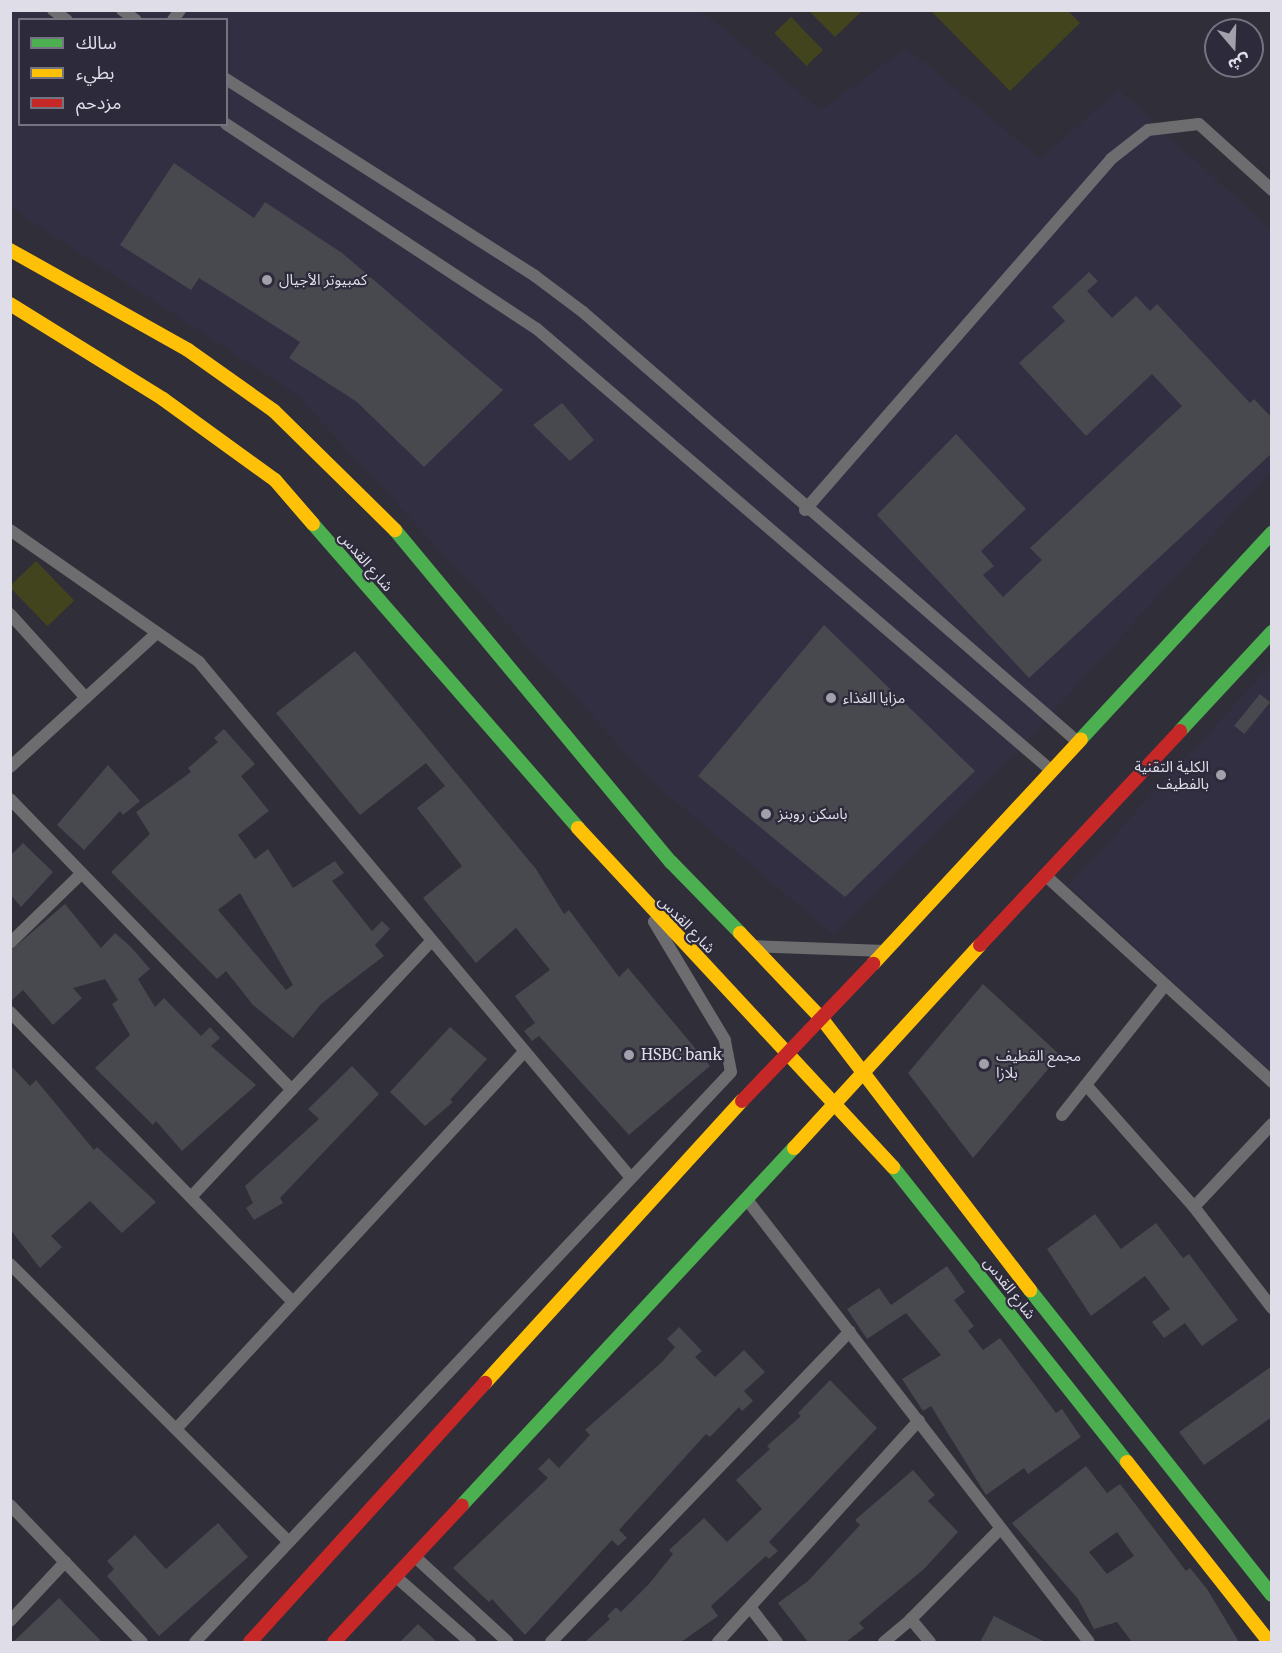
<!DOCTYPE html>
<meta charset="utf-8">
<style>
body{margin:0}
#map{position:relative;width:1282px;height:1653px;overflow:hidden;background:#302e38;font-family:Merriweather,"Noto Sans Arabic",serif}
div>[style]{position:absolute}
.built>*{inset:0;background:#332f43}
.green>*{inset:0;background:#42441d;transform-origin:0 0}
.building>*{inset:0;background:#48484f;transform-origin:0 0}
.street>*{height:12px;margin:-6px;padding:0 6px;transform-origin:6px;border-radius:6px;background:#6d6c6f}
.fast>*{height:14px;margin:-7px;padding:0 7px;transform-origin:7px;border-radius:7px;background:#4caf50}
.slow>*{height:14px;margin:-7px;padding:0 7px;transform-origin:7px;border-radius:7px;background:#ffc107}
.jam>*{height:14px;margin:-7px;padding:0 7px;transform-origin:7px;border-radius:7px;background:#c62828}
.dots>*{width:16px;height:16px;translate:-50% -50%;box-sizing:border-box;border:3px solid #2d2b3b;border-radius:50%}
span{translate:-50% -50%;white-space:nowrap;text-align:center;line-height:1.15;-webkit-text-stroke:4.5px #2d2b3b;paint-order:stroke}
.poi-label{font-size:15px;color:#dfdee8}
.left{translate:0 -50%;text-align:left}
.right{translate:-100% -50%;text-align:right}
.street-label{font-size:15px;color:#dfdee8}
.frame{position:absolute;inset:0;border:12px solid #dfdee8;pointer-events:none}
.legend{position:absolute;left:18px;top:18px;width:210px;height:108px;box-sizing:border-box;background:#2d2b3b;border:2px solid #747380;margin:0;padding:8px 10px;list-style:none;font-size:18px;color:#dfdee8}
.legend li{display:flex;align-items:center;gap:12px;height:30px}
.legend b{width:30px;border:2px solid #747380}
.north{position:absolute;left:1204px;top:18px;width:60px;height:60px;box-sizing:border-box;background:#2d2b3b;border:2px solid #747380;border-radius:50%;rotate:161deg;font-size:16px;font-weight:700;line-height:24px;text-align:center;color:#dfdee8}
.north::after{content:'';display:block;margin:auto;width:21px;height:27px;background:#a2a0aa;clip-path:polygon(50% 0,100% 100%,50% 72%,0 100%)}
</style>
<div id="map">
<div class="built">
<i style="clip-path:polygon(evenodd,10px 11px,702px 11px,821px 110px,906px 48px,1041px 159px,1118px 89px,1271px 230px,1271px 471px,1006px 764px,834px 935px,653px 782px,296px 394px,11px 208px,10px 11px,20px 20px,226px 20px,226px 124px,20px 124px,20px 20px)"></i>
<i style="clip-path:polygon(1271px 665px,1271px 1073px,1068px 885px)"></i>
</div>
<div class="green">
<i style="clip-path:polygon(809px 11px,862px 11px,835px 37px)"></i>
<i style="clip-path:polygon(931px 11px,1068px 11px,1080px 23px,1010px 91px)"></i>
<i style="left:791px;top:17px;width:46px;height:23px;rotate:46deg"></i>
<i style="left:36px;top:561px;width:55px;height:37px;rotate:46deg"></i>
</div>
<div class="building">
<i style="clip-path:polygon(174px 163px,254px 218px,265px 202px,342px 253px,503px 390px,424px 467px,357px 402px,289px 358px,300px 342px,199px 278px,191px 290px,120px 245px)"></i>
<i style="clip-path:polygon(1089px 272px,1098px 281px,1087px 291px,1112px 318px,1136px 296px,1150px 311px,1157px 304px,1250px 403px,1254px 399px,1272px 418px,1272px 453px,1029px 678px,877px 515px,956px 434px,1026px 509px,981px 551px,994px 566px,983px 575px,1003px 597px,1042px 560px,1030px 548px,1182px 406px,1152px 374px,1086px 436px,1019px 363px,1065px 321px,1052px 307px)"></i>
<i style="clip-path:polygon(562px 403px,594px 440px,570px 461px,533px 425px)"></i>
<i style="clip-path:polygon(824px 625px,975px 771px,845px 897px,698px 776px)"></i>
<i style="clip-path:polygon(355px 651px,536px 869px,564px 914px,569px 910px,619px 977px,628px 968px,710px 1066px,629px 1135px,539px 1036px,532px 1041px,524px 1031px,535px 1023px,515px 996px,550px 970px,516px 928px,476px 963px,423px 898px,462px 866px,417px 808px,445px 786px,426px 763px,360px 815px,276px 713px)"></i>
<i style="left:1260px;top:694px;width:13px;height:41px;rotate:39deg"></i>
<i style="clip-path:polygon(evenodd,224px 729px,255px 764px,241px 776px,269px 811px,238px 835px,255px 859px,268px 849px,293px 888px,335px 861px,344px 873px,332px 881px,372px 931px,382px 921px,390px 929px,375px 945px,384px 956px,321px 1004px,293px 1038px,253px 1005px,226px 971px,217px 979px,111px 872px,150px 834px,136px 812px,191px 772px,188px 768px,218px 742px,214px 738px,224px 729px,240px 893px,293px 985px,286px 990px,218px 910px,240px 893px)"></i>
<i style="clip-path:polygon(108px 765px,140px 801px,123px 815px,120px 811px,84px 850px,57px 825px)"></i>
<i style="clip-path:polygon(23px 843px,53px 872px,21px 907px,10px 894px,10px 856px)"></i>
<i style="clip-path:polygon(65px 904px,101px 948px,115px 933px,131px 947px,150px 969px,138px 979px,155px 1007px,164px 998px,201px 1036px,210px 1027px,220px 1038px,211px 1046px,256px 1085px,182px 1151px,156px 1121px,153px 1125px,95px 1068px,130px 1035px,112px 1004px,118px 1000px,105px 979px,73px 988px,82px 998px,53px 1025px,23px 990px,10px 1002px,10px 951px)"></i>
<i style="clip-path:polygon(983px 984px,1060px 1055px,973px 1158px,908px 1073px)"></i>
<i style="clip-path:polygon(450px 1027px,487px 1059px,450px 1100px,453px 1102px,425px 1126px,390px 1092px)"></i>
<i style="clip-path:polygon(10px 1065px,30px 1086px,36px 1080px,94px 1150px,97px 1147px,156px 1202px,122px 1233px,90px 1201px,51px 1236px,62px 1247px,40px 1268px,10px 1229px)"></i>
<i style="clip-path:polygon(352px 1066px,379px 1094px,280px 1198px,283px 1203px,254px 1220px,246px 1208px,253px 1203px,245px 1186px,319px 1119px,308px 1109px)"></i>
<i style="clip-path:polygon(1095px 1214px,1121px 1249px,1156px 1223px,1183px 1258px,1189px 1254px,1238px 1320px,1202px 1346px,1185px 1323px,1164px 1338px,1152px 1322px,1170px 1309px,1145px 1276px,1091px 1316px,1047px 1249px)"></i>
<i style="clip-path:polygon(947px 1266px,965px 1292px,954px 1300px,974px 1326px,968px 1331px,983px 1350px,1000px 1338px,1056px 1413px,1062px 1409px,1081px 1437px,1028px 1474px,1024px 1468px,986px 1495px,931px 1406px,923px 1411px,902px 1379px,941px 1355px,906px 1313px,867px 1339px,847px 1309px,879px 1288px,891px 1305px)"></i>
<i style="clip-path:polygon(679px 1327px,702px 1351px,695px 1357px,715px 1377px,744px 1350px,765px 1372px,744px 1391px,753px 1401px,742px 1411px,739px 1407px,710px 1437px,706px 1434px,619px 1530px,627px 1538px,618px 1546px,612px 1540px,525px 1635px,492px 1599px,489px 1602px,453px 1568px,548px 1478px,538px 1469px,549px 1458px,559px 1468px,590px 1435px,585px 1430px,662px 1362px,675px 1347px,667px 1339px)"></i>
<i style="clip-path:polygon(1272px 1366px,1272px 1417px,1204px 1465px,1179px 1432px)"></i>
<i style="clip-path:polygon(830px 1380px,877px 1428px,769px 1542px,778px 1551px,769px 1559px,766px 1556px,711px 1606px,718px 1616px,681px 1642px,585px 1642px,610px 1619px,607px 1616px,616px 1607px,621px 1612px,649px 1584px,673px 1554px,669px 1550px,704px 1518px,727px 1542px,762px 1509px,736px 1480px,770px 1449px,767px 1446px,801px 1416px,798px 1413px)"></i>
<i style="clip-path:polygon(evenodd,1086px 1466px,1107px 1493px,1120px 1484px,1186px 1571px,1190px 1568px,1207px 1589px,1239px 1642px,1132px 1642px,1117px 1622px,1094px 1629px,1078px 1599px,1012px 1523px,1086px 1466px,1117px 1532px,1134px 1556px,1107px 1574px,1089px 1552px,1117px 1532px)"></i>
<i style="clip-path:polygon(913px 1470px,935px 1495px,928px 1501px,958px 1532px,924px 1569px,859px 1623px,864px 1628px,846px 1642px,808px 1642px,778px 1603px,808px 1581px,860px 1525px,855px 1520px)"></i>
<i style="clip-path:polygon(218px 1523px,248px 1557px,159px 1636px,107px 1576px,114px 1569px,107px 1561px,135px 1535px,166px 1569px)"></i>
<i style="clip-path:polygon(59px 1598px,102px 1642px,13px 1642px)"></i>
<i style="clip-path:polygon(994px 1616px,1045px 1642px,980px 1642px)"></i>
<i style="clip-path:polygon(418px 1624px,437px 1642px,400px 1642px)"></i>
</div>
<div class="street">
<i style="left:53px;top:10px;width:17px;rotate:36deg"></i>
<i style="left:122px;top:10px;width:17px;rotate:36deg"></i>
<i style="left:173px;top:20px;width:12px;rotate:-55deg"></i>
<i style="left:226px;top:79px;width:366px;rotate:32.5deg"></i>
<i style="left:535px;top:276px;width:60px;rotate:36.9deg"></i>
<i style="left:583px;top:312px;width:656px;rotate:40.98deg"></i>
<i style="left:226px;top:124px;width:372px;rotate:33.4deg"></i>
<i style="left:537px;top:329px;width:679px;rotate:40.64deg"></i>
<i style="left:805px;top:510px;width:466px;rotate:-48.9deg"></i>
<i style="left:1111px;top:159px;width:47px;rotate:-38.1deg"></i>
<i style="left:1148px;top:130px;width:51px;rotate:-6.7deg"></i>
<i style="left:1199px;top:124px;width:98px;rotate:42.1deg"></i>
<i style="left:10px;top:530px;width:231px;rotate:34.9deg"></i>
<i style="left:199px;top:662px;width:673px;rotate:50.06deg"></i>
<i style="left:10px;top:614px;width:113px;rotate:47.9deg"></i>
<i style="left:10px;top:767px;width:199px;rotate:-42.4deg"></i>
<i style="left:10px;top:799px;width:405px;rotate:45.9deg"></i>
<i style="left:1046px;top:876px;width:306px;rotate:42.3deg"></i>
<i style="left:10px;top:943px;width:100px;rotate:-44.2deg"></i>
<i style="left:752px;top:946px;width:133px;rotate:2.2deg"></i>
<i style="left:10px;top:1012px;width:405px;rotate:45.7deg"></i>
<i style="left:1086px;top:1085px;width:163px;rotate:48.5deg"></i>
<i style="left:1194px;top:1207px;width:128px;rotate:52.3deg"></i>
<i style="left:1062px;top:1115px;width:166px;rotate:-51.6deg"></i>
<i style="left:191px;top:1197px;width:352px;rotate:-46.8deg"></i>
<i style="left:748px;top:1201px;width:557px;rotate:52.29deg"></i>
<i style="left:1194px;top:1207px;width:114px;rotate:-46.8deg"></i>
<i style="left:10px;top:1264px;width:392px;rotate:44.9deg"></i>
<i style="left:176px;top:1429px;width:514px;rotate:-47.28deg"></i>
<i style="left:10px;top:1505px;width:190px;rotate:46.1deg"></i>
<i style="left:414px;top:1556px;width:127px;rotate:42.5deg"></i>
<i style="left:395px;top:1576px;width:100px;rotate:41.3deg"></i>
<i style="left:750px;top:1607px;width:44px;rotate:52.4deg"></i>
<i style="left:10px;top:1621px;width:81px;rotate:-47deg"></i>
<i style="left:195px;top:1642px;width:782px;rotate:-46.76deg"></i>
<i style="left:731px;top:1072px;width:33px;rotate:-101deg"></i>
<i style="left:725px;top:1040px;width:138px;rotate:-121deg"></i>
<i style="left:551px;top:1642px;width:431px;rotate:-46.1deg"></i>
<i style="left:718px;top:1642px;width:299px;rotate:-47.8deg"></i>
<i style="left:884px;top:1642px;width:35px;rotate:-40deg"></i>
<i style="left:930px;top:1642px;width:30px;rotate:-130deg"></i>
<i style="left:911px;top:1619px;width:127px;rotate:-45.3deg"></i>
</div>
<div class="fast">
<i style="left:313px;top:524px;width:403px;rotate:48.9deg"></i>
<i style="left:395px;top:530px;width:432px;rotate:50.3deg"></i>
<i style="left:671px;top:862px;width:99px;rotate:45.8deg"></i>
<i style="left:1180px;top:731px;width:135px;rotate:-47.1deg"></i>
<i style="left:1081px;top:739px;width:281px;rotate:-47.2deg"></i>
<i style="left:893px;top:1167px;width:377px;rotate:51.6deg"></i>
<i style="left:1030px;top:1290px;width:389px;rotate:51.6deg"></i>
<i style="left:462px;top:1505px;width:488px;rotate:-47.1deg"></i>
</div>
<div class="slow">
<i style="left:10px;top:250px;width:204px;rotate:29.3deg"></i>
<i style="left:188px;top:350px;width:105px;rotate:35.3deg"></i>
<i style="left:274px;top:411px;width:170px;rotate:44.5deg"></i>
<i style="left:10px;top:304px;width:180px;rotate:31.8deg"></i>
<i style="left:163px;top:399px;width:138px;rotate:35.9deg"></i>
<i style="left:275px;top:480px;width:58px;rotate:49.2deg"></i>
<i style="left:578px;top:828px;width:463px;rotate:47.1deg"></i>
<i style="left:740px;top:933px;width:119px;rotate:46.4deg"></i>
<i style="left:822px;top:1019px;width:342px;rotate:52.5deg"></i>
<i style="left:873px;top:964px;width:306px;rotate:-47.2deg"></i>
<i style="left:794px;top:1148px;width:275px;rotate:-47.5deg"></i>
<i style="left:485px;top:1383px;width:382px;rotate:-47.7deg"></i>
<i style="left:1127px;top:1462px;width:229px;rotate:51.7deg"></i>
</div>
<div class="jam">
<i style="left:980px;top:945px;width:293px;rotate:-46.9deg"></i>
<i style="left:742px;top:1101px;width:190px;rotate:-46.3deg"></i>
<i style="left:250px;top:1642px;width:350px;rotate:-47.8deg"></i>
<i style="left:334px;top:1642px;width:187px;rotate:-46.9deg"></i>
</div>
<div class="dots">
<i style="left:267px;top:280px;background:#a2a0aa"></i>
<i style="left:831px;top:698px;background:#a2a0aa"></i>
<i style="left:1221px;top:775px;background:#a2a0aa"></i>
<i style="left:766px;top:814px;background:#a2a0aa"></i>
<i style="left:629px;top:1055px;background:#a2a0aa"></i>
<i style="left:984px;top:1064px;background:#a2a0aa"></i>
</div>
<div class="poi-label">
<span class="left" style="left:279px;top:280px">كمبيوتر الأجيال</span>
<span class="left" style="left:843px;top:698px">مزايا الغذاء</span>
<span class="right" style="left:1209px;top:775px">الكلية التقنية<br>بالفطيف</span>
<span class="left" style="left:778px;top:814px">باسكن روبنز</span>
<span class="left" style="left:641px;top:1055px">HSBC bank</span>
<span class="left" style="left:996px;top:1064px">مجمع القطيف<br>بلازا</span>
</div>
<div class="street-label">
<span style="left:366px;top:561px;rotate:49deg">شارع القدس</span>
<span style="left:687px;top:924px;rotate:46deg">شارع القدس</span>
<span style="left:1010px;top:1288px;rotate:52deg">شارع القدس</span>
</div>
<div class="frame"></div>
<ul class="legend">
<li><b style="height:8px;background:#4caf50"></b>سالك</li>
<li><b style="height:8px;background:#ffc107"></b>بطيء</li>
<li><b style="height:8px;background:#c62828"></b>مزدحم</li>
</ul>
<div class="north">ش</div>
</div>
